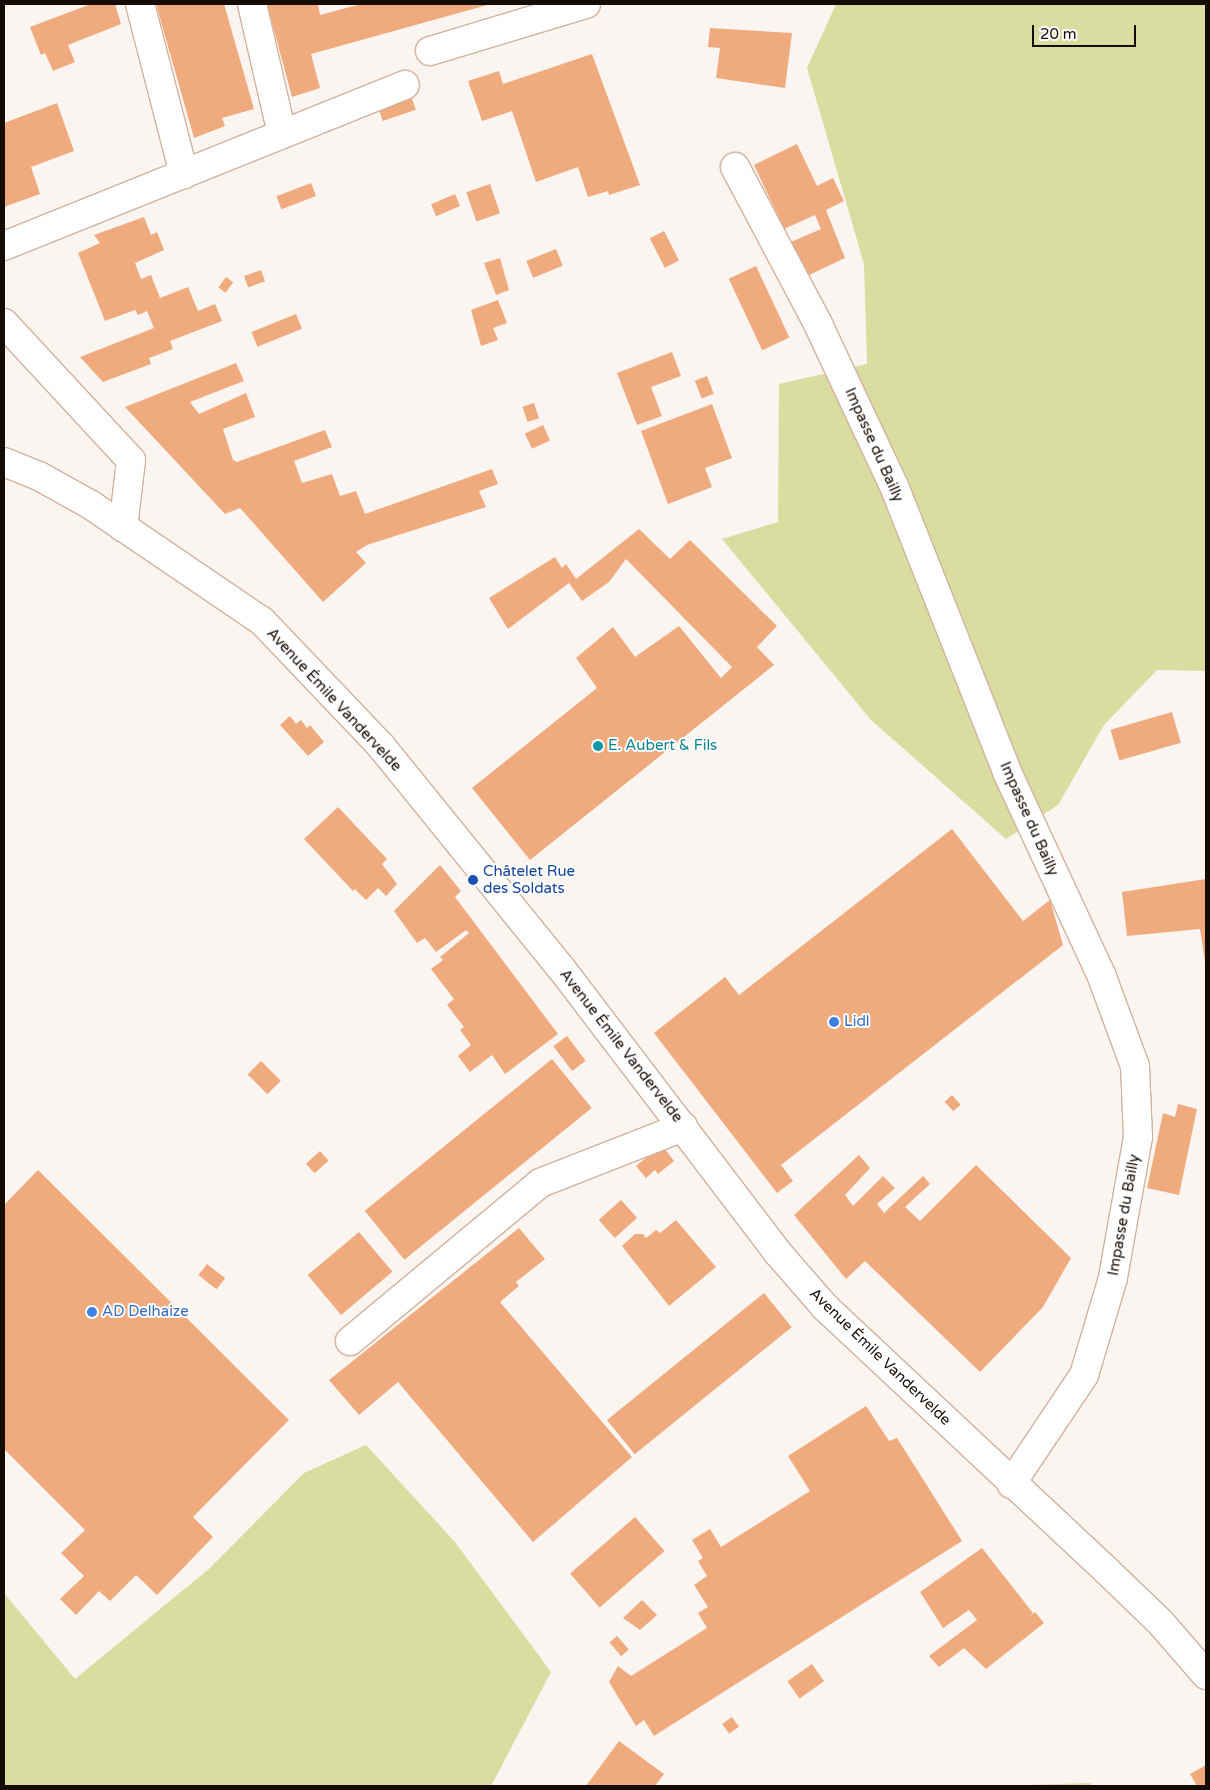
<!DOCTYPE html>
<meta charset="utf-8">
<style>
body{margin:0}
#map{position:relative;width:1210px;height:1790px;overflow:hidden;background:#fbf5f1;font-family:"Varela Round",sans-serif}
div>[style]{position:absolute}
.green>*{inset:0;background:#d9dd9f}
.building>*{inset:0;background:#efaa7d;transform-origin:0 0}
.roads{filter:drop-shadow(1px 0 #d1b29e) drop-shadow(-1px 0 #d1b29e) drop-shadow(0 1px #d1b29e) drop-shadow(0 -1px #d1b29e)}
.minor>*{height:28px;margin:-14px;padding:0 14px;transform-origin:14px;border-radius:14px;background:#fff}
.major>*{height:28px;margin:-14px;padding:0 14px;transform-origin:14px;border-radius:14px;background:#fff}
.dots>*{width:14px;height:14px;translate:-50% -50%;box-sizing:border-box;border:2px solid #fff;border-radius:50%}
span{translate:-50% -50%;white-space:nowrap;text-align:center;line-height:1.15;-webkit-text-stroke:4px #fff;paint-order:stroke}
.street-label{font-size:15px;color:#160c06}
.culture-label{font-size:15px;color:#0d838f}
.left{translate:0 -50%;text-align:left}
.transit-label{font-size:15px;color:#164399}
.shop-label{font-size:15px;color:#366cbe}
.frame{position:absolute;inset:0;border:5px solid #160c06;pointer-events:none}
.scale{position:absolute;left:1032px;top:25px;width:104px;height:22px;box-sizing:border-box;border:2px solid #160c06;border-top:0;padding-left:6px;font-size:15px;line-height:18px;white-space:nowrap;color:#160c06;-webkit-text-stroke:4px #fff;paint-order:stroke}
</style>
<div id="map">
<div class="green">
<i style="clip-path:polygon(836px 4px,1206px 4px,1206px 671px,1157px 670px,1104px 725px,1058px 805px,1006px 839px,871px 720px,722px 539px,778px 522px,779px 384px,867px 364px,864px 264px,807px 68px)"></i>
<i style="clip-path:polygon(366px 1445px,455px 1542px,551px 1672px,491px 1786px,4px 1786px,4px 1593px,75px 1679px,210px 1568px,304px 1473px)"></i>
<i style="clip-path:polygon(1090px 1783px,1092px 1786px,988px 1786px)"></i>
</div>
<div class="building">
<i style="clip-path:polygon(91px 4px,115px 4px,121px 24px,68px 45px,75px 62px,53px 71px,45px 53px,41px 55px,30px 27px)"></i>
<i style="clip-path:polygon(156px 4px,224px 4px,254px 109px,222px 118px,225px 126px,194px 138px)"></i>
<i style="clip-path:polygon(267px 4px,318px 4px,320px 15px,361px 4px,491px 4px,311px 54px,320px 88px,292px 97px)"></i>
<i style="clip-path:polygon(710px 28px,792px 33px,785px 88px,716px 78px,720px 48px,708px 47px)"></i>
<i style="clip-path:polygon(592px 54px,640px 185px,609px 195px,608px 191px,588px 197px,578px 167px,536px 182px,512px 111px,482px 121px,468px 81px,499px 71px,503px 84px)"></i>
<i style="left:408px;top:87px;width:24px;height:35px;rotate:71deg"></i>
<i style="clip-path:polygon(57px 103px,74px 151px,31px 167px,40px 194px,4px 207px,4px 123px)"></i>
<i style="clip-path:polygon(797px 144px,817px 186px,833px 178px,844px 201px,826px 210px,845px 258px,807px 276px,791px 242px,821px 229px,815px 215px,784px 229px,754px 165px)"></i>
<i style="left:311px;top:183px;width:14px;height:37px;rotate:69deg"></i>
<i style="left:490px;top:184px;width:31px;height:25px;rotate:71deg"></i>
<i style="left:455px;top:194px;width:13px;height:26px;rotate:67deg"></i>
<i style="clip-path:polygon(144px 217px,151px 235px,157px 232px,164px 250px,135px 263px,141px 279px,151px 275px,160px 298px,188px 287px,198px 311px,215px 304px,222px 321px,170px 341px,173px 349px,149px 358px,151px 364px,103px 382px,80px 357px,154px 328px,147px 311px,138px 315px,135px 310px,105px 321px,78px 253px,100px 243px,94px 235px)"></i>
<i style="left:664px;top:231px;width:33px;height:16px;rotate:63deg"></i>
<i style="left:556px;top:249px;width:18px;height:32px;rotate:68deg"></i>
<i style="clip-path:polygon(500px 258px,509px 290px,496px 295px,484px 263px)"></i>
<i style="left:756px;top:266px;width:79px;height:30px;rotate:65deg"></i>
<i style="left:261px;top:270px;width:12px;height:18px;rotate:70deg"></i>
<i style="left:226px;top:277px;width:9px;height:13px;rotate:36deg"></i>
<i style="clip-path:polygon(498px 300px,507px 323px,493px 328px,498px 340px,481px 346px,471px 310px)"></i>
<i style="left:296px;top:314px;width:16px;height:48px;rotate:68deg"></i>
<i style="clip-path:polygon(672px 352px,681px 376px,651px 387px,662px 416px,637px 425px,617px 373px)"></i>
<i style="clip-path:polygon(236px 363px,244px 381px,190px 402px,199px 414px,246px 393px,255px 417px,223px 429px,233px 460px,237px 462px,325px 430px,332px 447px,294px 461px,302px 483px,332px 474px,340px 496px,356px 491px,365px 514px,492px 469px,498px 484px,479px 491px,486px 507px,367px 545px,356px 552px,366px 563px,323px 602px,240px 508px,225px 514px,125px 407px)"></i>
<i style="left:707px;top:376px;width:19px;height:13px;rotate:69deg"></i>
<i style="left:534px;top:403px;width:16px;height:12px;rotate:72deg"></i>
<i style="clip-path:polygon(712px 404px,732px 458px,705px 468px,712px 487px,668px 504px,641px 431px)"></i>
<i style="left:543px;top:425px;width:17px;height:20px;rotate:65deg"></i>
<i style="clip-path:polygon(639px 529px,670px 559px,690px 540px,777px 626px,757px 647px,774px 665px,530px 860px,472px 788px,597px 688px,576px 658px,613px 627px,635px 657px,679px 626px,721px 678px,732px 667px,626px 559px,609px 582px,582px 601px,569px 583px,508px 629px,489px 598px,555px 557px,562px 568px,566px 564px,576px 579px)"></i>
<i style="left:1172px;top:712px;width:32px;height:64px;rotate:74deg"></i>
<i style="clip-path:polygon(290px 716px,296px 724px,301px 720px,307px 728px,310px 725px,324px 742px,308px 756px,280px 725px)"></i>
<i style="clip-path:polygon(338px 807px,387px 859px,382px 864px,397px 884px,386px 896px,378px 888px,366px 900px,355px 889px,353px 891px,304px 839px)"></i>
<i style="clip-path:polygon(952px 829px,1023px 921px,1050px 900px,1063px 945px,781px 1165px,793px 1181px,777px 1193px,654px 1033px,725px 977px,739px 995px)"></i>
<i style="clip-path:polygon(440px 865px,461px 891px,455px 897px,558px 1034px,505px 1074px,492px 1055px,470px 1072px,458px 1056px,471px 1045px,460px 1030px,464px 1027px,447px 1005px,454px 999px,431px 969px,443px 960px,440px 957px,469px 933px,466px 930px,436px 952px,425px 938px,417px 943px,394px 911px)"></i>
<i style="clip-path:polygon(1206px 879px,1206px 968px,1200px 929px,1127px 936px,1122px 892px)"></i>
<i style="left:567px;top:1036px;width:31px;height:17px;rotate:53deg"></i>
<i style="left:552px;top:1059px;width:63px;height:241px;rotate:51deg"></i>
<i style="left:261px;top:1061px;width:28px;height:19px;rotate:45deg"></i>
<i style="left:952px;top:1095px;width:13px;height:10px;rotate:48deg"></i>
<i style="clip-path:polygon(1178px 1104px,1197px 1109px,1179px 1195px,1147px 1188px,1163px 1113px,1175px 1117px)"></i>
<i style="clip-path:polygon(662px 1145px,674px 1161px,658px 1174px,655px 1170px,646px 1178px,636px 1166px)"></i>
<i style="left:320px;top:1151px;width:13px;height:19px;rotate:48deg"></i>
<i style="clip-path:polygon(859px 1155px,870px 1168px,845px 1195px,853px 1206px,883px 1176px,895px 1188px,877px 1204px,884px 1213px,923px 1176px,930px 1184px,905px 1207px,920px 1221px,976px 1165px,1071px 1258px,1043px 1307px,980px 1372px,865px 1261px,846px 1279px,794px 1215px)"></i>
<i style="clip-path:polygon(38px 1170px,289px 1420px,193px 1517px,213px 1537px,157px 1595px,136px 1575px,110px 1601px,99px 1591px,76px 1615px,60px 1599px,84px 1576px,61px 1553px,85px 1530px,4px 1449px,4px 1205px)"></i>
<i style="left:621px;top:1200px;width:24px;height:30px;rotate:48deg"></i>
<i style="clip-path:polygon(676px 1220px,716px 1267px,669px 1306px,622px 1246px,635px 1234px,643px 1234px,646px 1238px,656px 1230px,660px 1233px)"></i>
<i style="clip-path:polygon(519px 1228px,545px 1259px,516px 1282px,519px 1286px,500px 1302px,632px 1457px,533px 1542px,398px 1382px,359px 1415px,329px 1380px)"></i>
<i style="left:359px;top:1232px;width:52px;height:67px;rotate:50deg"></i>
<i style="left:207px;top:1264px;width:23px;height:14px;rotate:38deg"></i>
<i style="left:764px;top:1293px;width:44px;height:202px;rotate:51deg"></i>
<i style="clip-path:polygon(866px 1406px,889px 1441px,897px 1438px,962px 1541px,654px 1736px,644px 1720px,636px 1726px,609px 1682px,618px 1666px,631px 1676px,707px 1628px,698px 1613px,708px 1607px,694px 1585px,707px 1576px,698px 1561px,703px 1558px,692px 1540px,710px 1529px,721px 1547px,810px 1491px,788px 1456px)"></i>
<i style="left:635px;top:1517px;width:45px;height:86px;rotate:49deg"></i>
<i style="clip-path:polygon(982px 1548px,1033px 1613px,1027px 1619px,1035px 1612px,1044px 1623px,986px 1669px,964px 1648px,939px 1667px,929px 1656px,977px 1620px,969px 1610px,943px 1628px,920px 1592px)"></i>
<i style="clip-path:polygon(642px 1600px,657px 1615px,640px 1630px,623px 1618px)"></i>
<i style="left:617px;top:1636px;width:18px;height:10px;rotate:49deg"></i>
<i style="left:812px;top:1664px;width:21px;height:30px;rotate:55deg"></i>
<i style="left:732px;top:1717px;width:12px;height:12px;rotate:55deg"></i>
<i style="clip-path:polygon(619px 1741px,664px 1774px,655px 1786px,586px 1786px)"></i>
<i style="clip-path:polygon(1206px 1765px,1206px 1786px,1197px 1786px,1190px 1774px)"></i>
</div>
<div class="roads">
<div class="minor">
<i style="left:140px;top:4px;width:176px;rotate:75.5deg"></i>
<i style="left:252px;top:4px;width:133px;rotate:77deg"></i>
<i style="left:430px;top:51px;width:163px;rotate:-16.8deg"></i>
<i style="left:735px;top:167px;width:178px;rotate:62.1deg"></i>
<i style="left:818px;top:324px;width:179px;rotate:64.9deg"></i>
<i style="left:894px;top:486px;width:308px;rotate:68.4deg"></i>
<i style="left:1007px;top:772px;width:226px;rotate:65.1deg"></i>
<i style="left:1102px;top:977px;width:95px;rotate:69.7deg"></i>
<i style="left:1135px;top:1066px;width:71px;rotate:87.6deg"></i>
<i style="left:1138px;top:1137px;width:143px;rotate:100.1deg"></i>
<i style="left:1113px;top:1278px;width:101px;rotate:106.6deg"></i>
<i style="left:1084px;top:1375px;width:131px;rotate:123.8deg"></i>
<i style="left:4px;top:246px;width:432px;rotate:-21.9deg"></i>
<i style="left:4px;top:323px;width:187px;rotate:47.2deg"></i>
<i style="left:131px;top:460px;width:68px;rotate:96.7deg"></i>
<i style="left:350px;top:1341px;width:247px;rotate:-39.7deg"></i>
<i style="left:540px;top:1183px;width:154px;rotate:-21.4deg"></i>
</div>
<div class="major">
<i style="left:4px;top:462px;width:38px;rotate:22deg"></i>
<i style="left:39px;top:476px;width:60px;rotate:29.1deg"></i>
<i style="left:91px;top:505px;width:207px;rotate:34.2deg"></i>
<i style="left:262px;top:621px;width:173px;rotate:46.4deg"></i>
<i style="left:381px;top:746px;width:286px;rotate:51deg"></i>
<i style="left:561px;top:968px;width:358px;rotate:52.7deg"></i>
<i style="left:778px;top:1253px;width:72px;rotate:49deg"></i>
<i style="left:825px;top:1307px;width:385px;rotate:43.1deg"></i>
<i style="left:1106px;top:1570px;width:76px;rotate:43.9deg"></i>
<i style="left:1161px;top:1623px;width:69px;rotate:49.1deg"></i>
</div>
</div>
<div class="dots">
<i style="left:598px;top:746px;background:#0f9aa8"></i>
<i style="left:473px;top:880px;background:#1a4fb4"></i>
<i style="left:834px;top:1022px;background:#3f7fe0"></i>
<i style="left:92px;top:1312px;background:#3f7fe0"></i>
</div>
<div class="street-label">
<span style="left:874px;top:445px;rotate:66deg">Impasse du Bailly</span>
<span style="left:334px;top:700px;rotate:47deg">Avenue Émile Vandervelde</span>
<span style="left:1029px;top:819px;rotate:66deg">Impasse du Bailly</span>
<span style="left:621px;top:1046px;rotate:52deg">Avenue Émile Vandervelde</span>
<span style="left:1124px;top:1215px;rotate:-80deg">Impasse du Bailly</span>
<span style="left:880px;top:1357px;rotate:44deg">Avenue Émile Vandervelde</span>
</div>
<div class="culture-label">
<span class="left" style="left:608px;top:746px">E. Aubert &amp; Fils</span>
</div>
<div class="transit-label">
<span class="left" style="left:483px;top:880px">Châtelet Rue<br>des Soldats</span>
</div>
<div class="shop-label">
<span class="left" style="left:844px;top:1022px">Lidl</span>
<span class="left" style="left:102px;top:1312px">AD Delhaize</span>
</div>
<div class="frame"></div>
<div class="scale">20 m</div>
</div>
